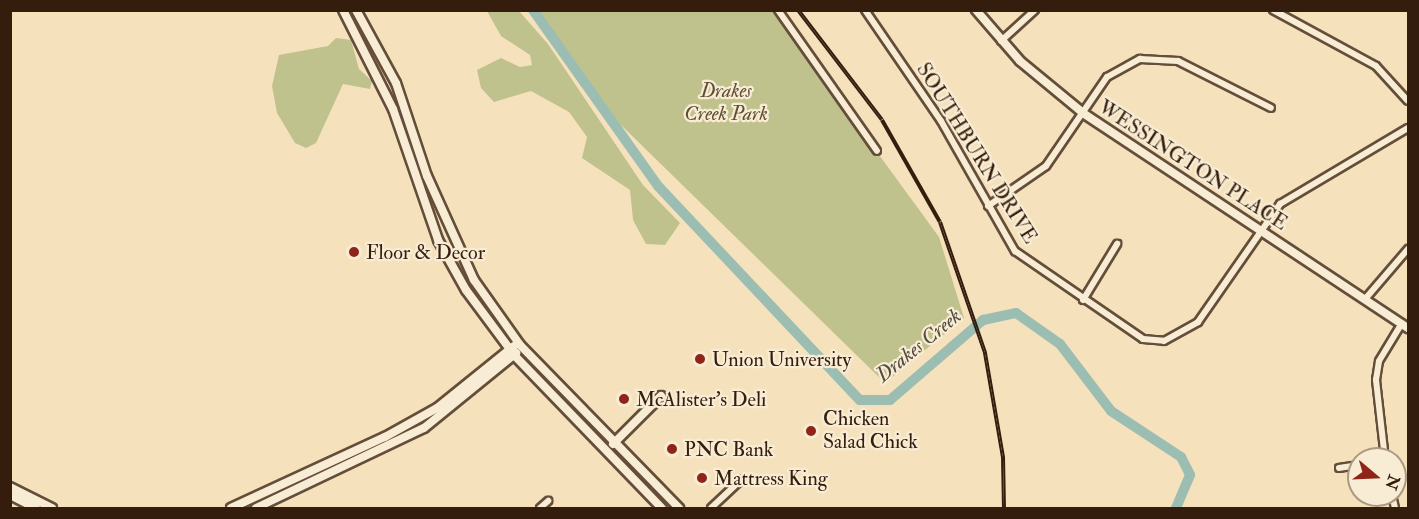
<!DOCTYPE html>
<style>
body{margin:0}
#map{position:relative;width:1419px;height:519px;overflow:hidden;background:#f5e2bd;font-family:"IM FELL Double Pica",serif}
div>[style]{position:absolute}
.green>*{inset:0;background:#c0c28e}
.river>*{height:10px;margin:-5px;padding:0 5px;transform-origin:5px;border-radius:5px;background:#9cbeb2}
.roads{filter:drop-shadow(2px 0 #644e39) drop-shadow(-2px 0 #644e39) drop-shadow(0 2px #644e39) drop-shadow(0 -2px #644e39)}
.street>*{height:6px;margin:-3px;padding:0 3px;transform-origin:3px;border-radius:3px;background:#f8ecd4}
.secondary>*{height:8px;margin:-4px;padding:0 4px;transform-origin:4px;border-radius:4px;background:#f8ecd4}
.rail>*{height:4px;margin-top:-2px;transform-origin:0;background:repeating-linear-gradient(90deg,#f8ecd4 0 4.5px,#341d0d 0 9px);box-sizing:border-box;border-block:2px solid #341d0d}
.dots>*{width:16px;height:16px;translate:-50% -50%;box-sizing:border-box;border:3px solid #f8ecd4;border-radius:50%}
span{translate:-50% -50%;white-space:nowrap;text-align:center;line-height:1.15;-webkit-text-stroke:4.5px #f8ecd4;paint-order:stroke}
.park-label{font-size:20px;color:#5e4f34;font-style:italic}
.street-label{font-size:20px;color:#341d0d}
.poi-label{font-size:20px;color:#341d0d}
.left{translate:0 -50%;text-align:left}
.water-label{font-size:21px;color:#534d3f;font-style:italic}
.frame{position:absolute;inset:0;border:12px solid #341d0d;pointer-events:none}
.north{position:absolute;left:1347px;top:447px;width:60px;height:60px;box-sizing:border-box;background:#f8ecd4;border:2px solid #aa9984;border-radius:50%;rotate:109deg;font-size:16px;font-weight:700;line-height:24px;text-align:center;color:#341d0d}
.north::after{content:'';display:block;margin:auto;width:21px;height:27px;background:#8f2418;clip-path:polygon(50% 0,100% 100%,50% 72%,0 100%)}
</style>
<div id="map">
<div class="green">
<i style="clip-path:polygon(487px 11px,519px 11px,548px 44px,643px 185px,680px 223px,665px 245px,646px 244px,633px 220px,630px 190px,582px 158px,587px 137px,569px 112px,531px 91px,494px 102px,481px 88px,477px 70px,501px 58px,520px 67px,532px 65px,530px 55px,501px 36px)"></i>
<i style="clip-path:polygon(539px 11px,774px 11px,939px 237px,964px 318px,885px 383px,581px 86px)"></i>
<i style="clip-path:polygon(336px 38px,351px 40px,359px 69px,372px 81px,370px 89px,343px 84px,316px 143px,306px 148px,295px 143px,277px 113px,272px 86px,279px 55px,328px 46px)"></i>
</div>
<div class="river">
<i style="left:533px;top:10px;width:216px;rotate:54.6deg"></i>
<i style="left:658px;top:186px;width:294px;rotate:46.7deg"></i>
<i style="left:860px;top:400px;width:30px"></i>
<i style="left:890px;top:400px;width:123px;rotate:-40.7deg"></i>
<i style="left:983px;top:320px;width:34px;rotate:-12deg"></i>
<i style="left:1016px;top:313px;width:54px;rotate:35.2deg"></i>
<i style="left:1060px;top:344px;width:84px;rotate:52.7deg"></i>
<i style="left:1111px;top:411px;width:84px;rotate:33.3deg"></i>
<i style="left:1181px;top:457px;width:20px;rotate:63deg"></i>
<i style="left:1190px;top:475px;width:36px;rotate:113deg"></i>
</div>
<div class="roads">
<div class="street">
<i style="left:778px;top:10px;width:172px;rotate:54.9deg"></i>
<i style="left:865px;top:10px;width:135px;rotate:55.6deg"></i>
<i style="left:941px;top:121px;width:150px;rotate:60.4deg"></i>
<i style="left:1015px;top:251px;width:155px;rotate:34.5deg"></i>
<i style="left:1143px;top:339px;width:21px;rotate:5deg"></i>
<i style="left:1164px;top:341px;width:39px;rotate:-29deg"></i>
<i style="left:1198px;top:322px;width:144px;rotate:-55.2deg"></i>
<i style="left:1280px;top:204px;width:149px;rotate:-30.7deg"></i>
<i style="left:1273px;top:10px;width:117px;rotate:28.5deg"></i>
<i style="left:1376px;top:66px;width:47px;rotate:47.6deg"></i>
<i style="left:1001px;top:41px;width:46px;rotate:-42.4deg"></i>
<i style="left:988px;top:206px;width:70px;rotate:-34.6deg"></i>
<i style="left:1046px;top:166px;width:108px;rotate:-55.6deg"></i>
<i style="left:1107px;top:77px;width:38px;rotate:-29deg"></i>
<i style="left:1140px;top:59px;width:38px;rotate:3deg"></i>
<i style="left:1178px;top:61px;width:104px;rotate:26.8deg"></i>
<i style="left:1366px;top:298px;width:65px;rotate:-49.4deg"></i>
<i style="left:1083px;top:300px;width:66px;rotate:-58.7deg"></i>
<i style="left:1385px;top:459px;width:80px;rotate:-96.5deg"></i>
<i style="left:1376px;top:380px;width:19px;rotate:-81deg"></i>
<i style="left:1379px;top:361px;width:44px;rotate:-58.8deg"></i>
<i style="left:1339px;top:468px;width:20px;rotate:-9deg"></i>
<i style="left:1392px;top:495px;width:13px;rotate:77deg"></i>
<i style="left:540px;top:508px;width:11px;rotate:-41deg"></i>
<i style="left:711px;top:508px;width:42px;rotate:-43.1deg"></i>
</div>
<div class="secondary">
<i style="left:343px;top:10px;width:111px;rotate:63.2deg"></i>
<i style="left:393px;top:109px;width:139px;rotate:71deg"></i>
<i style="left:438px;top:240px;width:57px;rotate:60.8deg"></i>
<i style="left:466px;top:290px;width:82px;rotate:53.4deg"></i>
<i style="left:515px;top:356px;width:211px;rotate:46deg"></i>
<i style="left:356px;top:10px;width:83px;rotate:61.3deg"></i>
<i style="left:396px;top:83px;width:98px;rotate:71.6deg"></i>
<i style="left:427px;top:176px;width:114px;rotate:65.7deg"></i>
<i style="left:474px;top:280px;width:80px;rotate:54.7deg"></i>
<i style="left:520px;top:345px;width:228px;rotate:45.7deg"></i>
<i style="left:976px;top:10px;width:67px;rotate:49.2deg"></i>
<i style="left:1020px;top:61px;width:82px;rotate:39.5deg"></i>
<i style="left:1083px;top:113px;width:390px;rotate:33.5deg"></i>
<i style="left:613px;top:444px;width:68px;rotate:-45deg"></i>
<i style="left:10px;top:487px;width:47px;rotate:26.6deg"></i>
<i style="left:10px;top:495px;width:29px;rotate:27deg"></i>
<i style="left:231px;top:508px;width:170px;rotate:-24.8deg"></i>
<i style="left:385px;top:437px;width:60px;rotate:-29.1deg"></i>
<i style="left:437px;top:408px;width:99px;rotate:-38.8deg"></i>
<i style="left:256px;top:508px;width:186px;rotate:-25.5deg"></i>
<i style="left:424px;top:428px;width:119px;rotate:-39.2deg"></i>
</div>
</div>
<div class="rail">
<i style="left:798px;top:10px;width:138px;rotate:52.6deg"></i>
<i style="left:882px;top:120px;width:117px;rotate:60.4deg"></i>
<i style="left:940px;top:222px;width:139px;rotate:71deg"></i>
<i style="left:985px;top:353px;width:106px;rotate:80.2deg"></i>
<i style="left:1003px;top:457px;width:51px;rotate:88.9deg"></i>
</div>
<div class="dots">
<i style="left:354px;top:252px;background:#8f2418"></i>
<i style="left:700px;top:359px;background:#8f2418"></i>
<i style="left:624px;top:399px;background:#8f2418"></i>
<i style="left:811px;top:431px;background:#8f2418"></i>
<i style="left:672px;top:449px;background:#8f2418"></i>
<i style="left:702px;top:478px;background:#8f2418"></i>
</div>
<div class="park-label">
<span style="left:726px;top:102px">Drakes<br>Creek Park</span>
</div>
<div class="street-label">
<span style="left:977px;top:153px;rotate:58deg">SOUTHBURN DRIVE</span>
<span style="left:1193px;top:165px;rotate:33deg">WESSINGTON PLACE</span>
</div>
<div class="poi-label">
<span class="left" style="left:366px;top:252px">Floor &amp; Decor</span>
<span class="left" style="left:712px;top:359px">Union University</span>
<span class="left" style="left:636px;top:399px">McAlister's Deli</span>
<span class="left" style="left:823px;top:430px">Chicken<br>Salad Chick</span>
<span class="left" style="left:684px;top:449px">PNC Bank</span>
<span class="left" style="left:714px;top:478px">Mattress King</span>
</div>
<div class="water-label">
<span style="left:919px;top:346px;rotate:-39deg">Drakes Creek</span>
</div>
<div class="frame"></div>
<div class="north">N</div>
</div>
